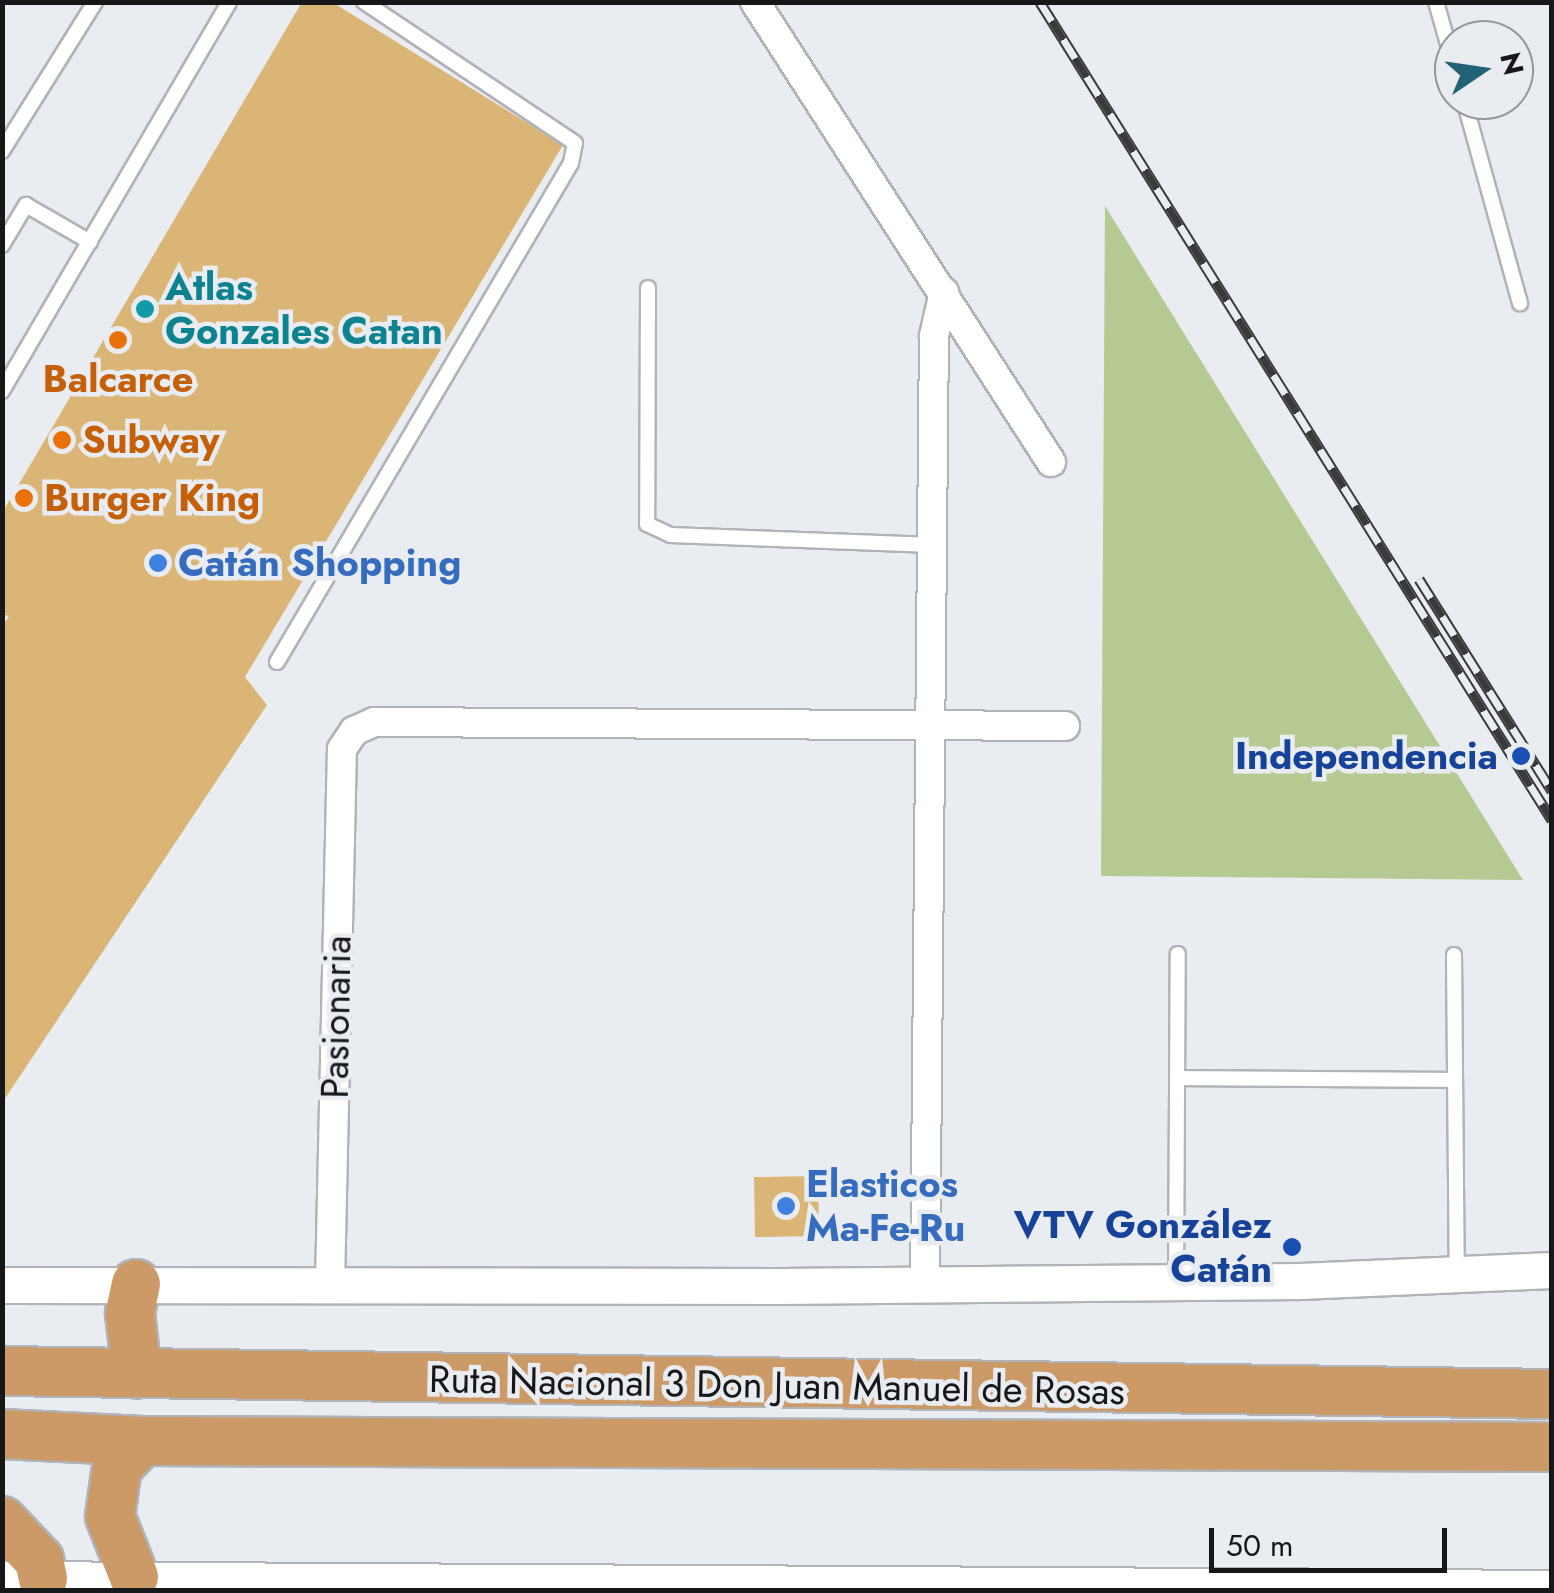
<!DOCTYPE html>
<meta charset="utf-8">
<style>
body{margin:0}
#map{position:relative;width:1554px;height:1593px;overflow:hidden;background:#e9ecf0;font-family:Jost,sans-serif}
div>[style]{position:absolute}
.green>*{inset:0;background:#b6c992}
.building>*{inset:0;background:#dbb576;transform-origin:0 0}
.roads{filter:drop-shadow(2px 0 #b0b3b7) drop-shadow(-2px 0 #b0b3b7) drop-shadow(0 2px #b0b3b7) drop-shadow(0 -2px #b0b3b7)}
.service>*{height:14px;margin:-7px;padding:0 7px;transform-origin:7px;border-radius:7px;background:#fff}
.minor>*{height:28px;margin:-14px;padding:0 14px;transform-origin:14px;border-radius:14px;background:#fff}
.tertiary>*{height:35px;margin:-17.5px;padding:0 17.5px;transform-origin:17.5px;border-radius:17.5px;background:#fff}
.trunk>*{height:48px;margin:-24px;padding:0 24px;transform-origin:24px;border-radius:24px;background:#cc9a67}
.rail>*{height:11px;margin-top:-5.5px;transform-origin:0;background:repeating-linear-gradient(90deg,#e9ecf0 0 22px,#383a3c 0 44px);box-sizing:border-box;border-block:2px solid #383a3c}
.dots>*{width:28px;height:28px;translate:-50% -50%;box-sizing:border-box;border:5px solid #e9ecf0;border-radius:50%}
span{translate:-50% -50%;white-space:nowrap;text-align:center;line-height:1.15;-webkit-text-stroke:9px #e9ecf0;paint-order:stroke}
.culture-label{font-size:38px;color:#0d838f;font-weight:700}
.left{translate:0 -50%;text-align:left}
.food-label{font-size:38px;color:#c56008;font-weight:700}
.shop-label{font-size:38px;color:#366cbe;font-weight:700}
.transit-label{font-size:38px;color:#164399;font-weight:700}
.right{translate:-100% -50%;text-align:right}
.street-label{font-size:38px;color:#161719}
.frame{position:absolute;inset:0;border:5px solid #161719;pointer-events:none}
.north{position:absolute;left:1434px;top:20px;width:100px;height:100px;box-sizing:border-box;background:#e9ecf0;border:2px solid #95979a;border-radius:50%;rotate:77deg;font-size:28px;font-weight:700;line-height:40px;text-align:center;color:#161719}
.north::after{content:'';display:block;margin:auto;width:35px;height:45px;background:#216276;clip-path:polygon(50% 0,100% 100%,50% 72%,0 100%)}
.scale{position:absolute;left:1209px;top:1528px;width:238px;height:45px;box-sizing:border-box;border:5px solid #161719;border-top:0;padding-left:12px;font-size:30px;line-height:35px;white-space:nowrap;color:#161719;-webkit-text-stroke:8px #e9ecf0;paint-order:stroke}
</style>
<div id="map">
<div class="green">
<i style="clip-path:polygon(1105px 206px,1523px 880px,1101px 876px)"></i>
</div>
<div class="building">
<i style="clip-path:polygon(302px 2px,332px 2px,563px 145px,245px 677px,267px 705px,2px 1103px,2px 625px,9px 617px,2px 613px,2px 513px)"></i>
<i style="left:818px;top:1176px;width:60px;height:64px;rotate:89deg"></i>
</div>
<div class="roads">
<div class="service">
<i style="left:1436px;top:2px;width:66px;rotate:74.1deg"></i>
<i style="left:1464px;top:100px;width:211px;rotate:74.6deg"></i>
<i style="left:2px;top:151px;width:176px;rotate:-58deg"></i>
<i style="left:2px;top:245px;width:47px;rotate:-59deg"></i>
<i style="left:26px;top:205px;width:74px;rotate:30deg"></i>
<i style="left:648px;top:288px;width:236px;rotate:90.2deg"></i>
<i style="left:647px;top:524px;width:26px;rotate:25deg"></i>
<i style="left:671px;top:535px;width:261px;rotate:2.2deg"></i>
<i style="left:2px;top:391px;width:450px;rotate:-59.7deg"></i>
<i style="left:277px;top:662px;width:579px;rotate:-59.49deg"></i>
<i style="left:571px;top:163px;width:20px;rotate:-79deg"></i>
<i style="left:575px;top:143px;width:254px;rotate:-146.2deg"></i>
<i style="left:1454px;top:955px;width:320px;rotate:89.5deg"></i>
<i style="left:1177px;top:1078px;width:277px;rotate:0.4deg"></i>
<i style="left:1176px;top:1282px;width:328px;rotate:-89.7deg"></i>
</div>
<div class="minor">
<i style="left:755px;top:2px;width:547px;rotate:57.24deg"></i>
<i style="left:330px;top:1284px;width:535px;rotate:-88.72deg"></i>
<i style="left:342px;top:749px;width:22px;rotate:-56deg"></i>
<i style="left:354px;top:731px;width:22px;rotate:-24deg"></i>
<i style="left:374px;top:722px;width:691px;rotate:0.33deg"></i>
<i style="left:925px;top:1285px;width:949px;rotate:-89.46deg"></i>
<i style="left:934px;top:336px;width:45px;rotate:-77.2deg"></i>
</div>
<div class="tertiary">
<i style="left:2px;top:1285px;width:778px;rotate:0.07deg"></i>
<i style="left:780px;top:1286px;width:520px;rotate:-0.55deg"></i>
<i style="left:1300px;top:1281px;width:252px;rotate:-2.5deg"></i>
<i style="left:2px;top:1579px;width:1550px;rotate:0.33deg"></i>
</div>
<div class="trunk">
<i style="left:136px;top:1284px;width:30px;rotate:102deg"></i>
<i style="left:130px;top:1313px;width:61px;rotate:83.5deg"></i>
<i style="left:2px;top:1371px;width:1550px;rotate:0.85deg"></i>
<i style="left:2px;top:1434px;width:140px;rotate:2.9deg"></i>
<i style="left:142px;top:1441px;width:1410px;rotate:0.24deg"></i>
<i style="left:2px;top:1521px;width:54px;rotate:46.5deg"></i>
<i style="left:39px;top:1560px;width:19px;rotate:78deg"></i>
<i style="left:134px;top:1577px;width:66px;rotate:-111.5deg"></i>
<i style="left:110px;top:1516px;width:49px;rotate:-81.9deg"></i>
<i style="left:117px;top:1467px;width:36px;rotate:-46deg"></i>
</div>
</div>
<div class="rail">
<i style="left:1040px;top:2px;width:965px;rotate:57.96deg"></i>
<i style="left:1419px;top:579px;width:250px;rotate:57.9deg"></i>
</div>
<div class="dots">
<i style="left:145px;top:309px;background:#0f9aa8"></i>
<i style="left:118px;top:340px;background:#e8710a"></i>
<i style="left:62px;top:440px;background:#e8710a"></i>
<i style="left:24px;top:498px;background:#e8710a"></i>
<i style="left:158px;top:563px;background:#3f7fe0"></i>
<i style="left:1521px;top:756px;background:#1a4fb4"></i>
<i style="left:786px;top:1206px;background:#3f7fe0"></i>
<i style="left:1292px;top:1247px;background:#1a4fb4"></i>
</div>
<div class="culture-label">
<span class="left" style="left:165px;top:309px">Atlas<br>Gonzales Catan</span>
</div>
<div class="food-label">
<span style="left:118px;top:379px">Balcarce</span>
<span class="left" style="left:82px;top:440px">Subway</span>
<span class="left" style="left:44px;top:498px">Burger King</span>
</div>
<div class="shop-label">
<span class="left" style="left:178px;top:563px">Catán Shopping</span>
<span class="left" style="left:806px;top:1206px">Elasticos<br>Ma-Fe-Ru</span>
</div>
<div class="transit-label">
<span class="right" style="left:1498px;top:756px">Independencia</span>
<span class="right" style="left:1272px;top:1247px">VTV González<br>Catán</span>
</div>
<div class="street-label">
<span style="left:336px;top:1017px;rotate:-89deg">Pasionaria</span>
<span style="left:777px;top:1385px;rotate:1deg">Ruta Nacional 3 Don Juan Manuel de Rosas</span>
</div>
<div class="frame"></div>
<div class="north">N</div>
<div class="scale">50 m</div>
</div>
